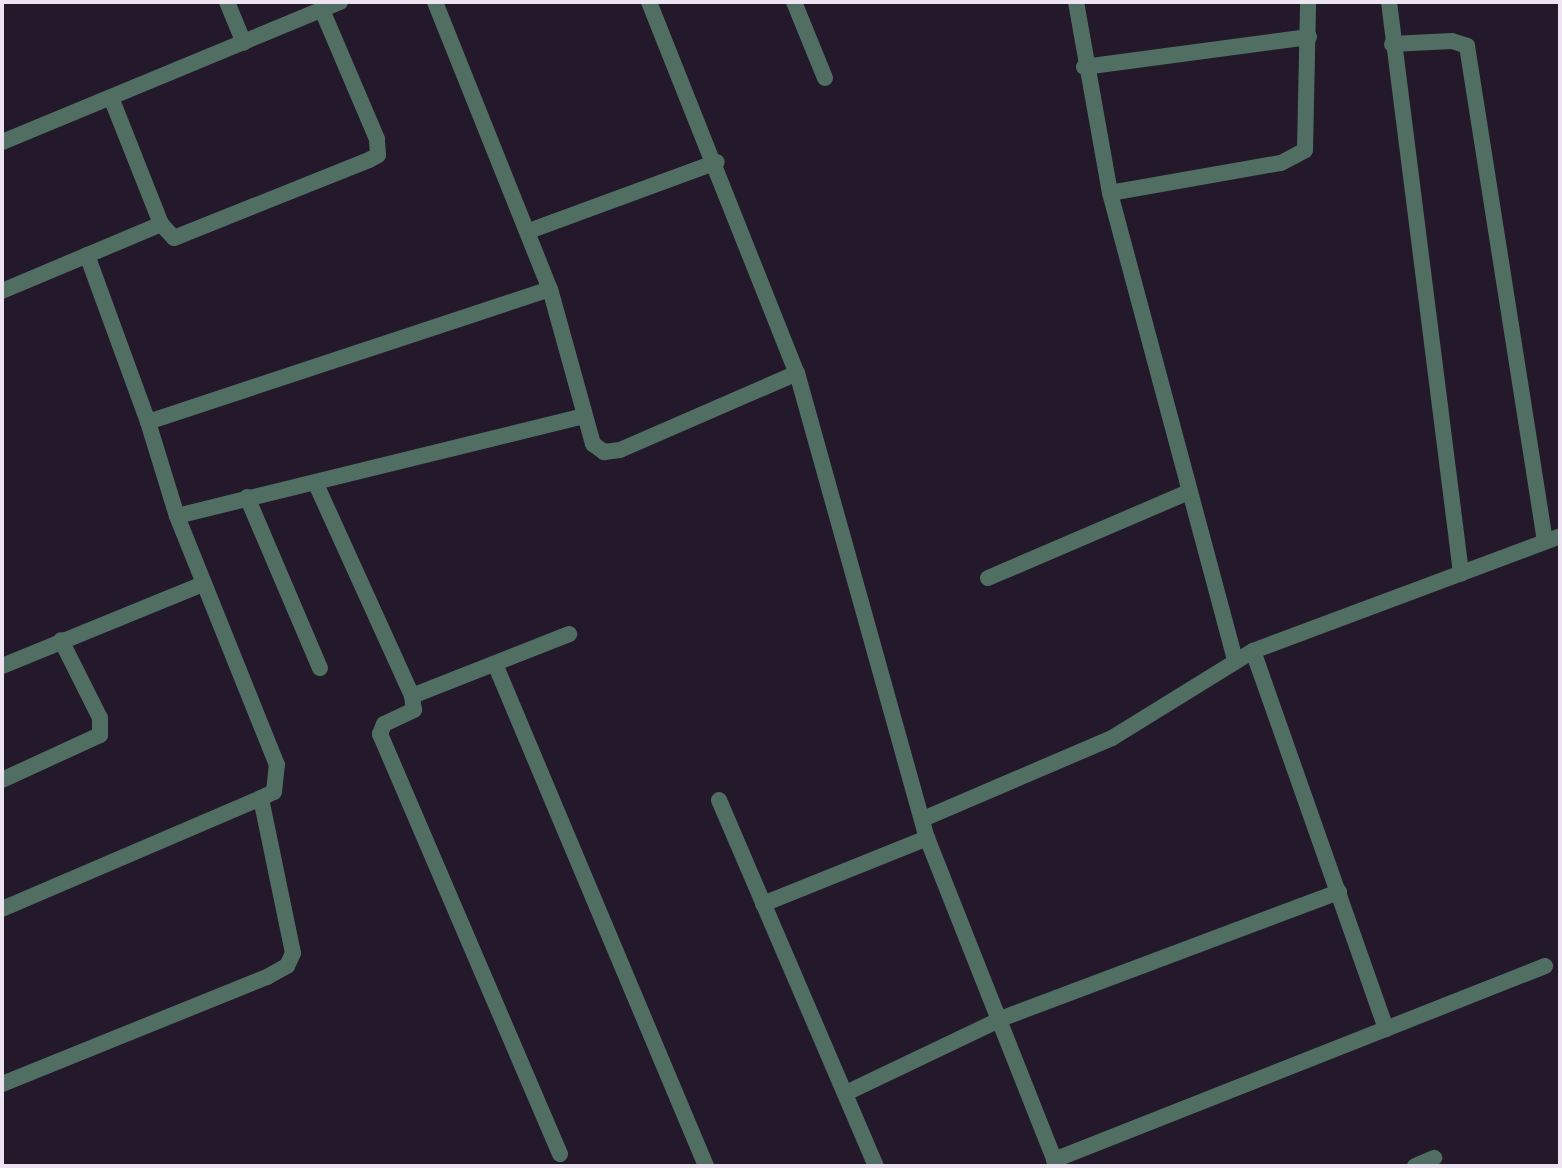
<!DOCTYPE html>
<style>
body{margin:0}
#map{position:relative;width:1562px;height:1168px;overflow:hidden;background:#24192b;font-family:Poppins,sans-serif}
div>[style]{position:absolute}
.street>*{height:16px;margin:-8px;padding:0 8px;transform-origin:8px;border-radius:8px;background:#506f62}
span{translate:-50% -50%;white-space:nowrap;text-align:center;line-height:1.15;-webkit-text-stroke:6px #24192b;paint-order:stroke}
.frame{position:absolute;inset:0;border:4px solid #ece4f1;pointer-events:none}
</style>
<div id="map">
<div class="street">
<i style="left:227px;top:2px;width:44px;rotate:67.5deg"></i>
<i style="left:435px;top:2px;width:309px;rotate:68.2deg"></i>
<i style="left:550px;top:289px;width:161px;rotate:74.5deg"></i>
<i style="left:593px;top:444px;width:14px;rotate:36deg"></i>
<i style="left:604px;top:452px;width:16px;rotate:-7deg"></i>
<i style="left:620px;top:450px;width:193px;rotate:-23.5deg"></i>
<i style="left:649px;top:2px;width:399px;rotate:68.3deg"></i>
<i style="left:797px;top:373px;width:483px;rotate:74.4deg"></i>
<i style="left:927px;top:838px;width:353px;rotate:68.4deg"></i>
<i style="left:794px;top:2px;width:82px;rotate:67.8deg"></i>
<i style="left:1076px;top:2px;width:194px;rotate:79.9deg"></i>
<i style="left:1110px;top:193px;width:482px;rotate:75deg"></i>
<i style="left:1389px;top:2px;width:576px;rotate:82.81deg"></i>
<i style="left:1392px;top:44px;width:60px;rotate:-2.9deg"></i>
<i style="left:1452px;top:41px;width:16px;rotate:18deg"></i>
<i style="left:1467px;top:46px;width:501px;rotate:81.05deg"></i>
<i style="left:1084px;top:67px;width:227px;rotate:-7.6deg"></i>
<i style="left:112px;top:100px;width:133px;rotate:68.4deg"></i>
<i style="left:161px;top:224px;width:19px;rotate:47deg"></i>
<i style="left:174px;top:238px;width:210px;rotate:-21.8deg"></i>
<i style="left:369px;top:160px;width:10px;rotate:-29deg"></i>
<i style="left:378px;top:155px;width:16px;rotate:-94deg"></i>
<i style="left:377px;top:139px;width:140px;rotate:-113.1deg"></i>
<i style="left:2px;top:142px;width:366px;rotate:-22.5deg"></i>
<i style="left:1110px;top:193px;width:174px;rotate:-10deg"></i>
<i style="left:1281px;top:163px;width:27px;rotate:-28deg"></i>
<i style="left:1305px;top:150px;width:148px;rotate:-88.8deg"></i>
<i style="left:529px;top:231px;width:200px;rotate:-20.2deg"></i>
<i style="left:87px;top:255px;width:178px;rotate:69.9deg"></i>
<i style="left:148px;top:422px;width:423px;rotate:-18.3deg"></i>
<i style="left:2px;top:291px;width:173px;rotate:-22.8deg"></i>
<i style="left:148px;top:422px;width:98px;rotate:72.9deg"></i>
<i style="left:316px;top:484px;width:233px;rotate:65.6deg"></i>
<i style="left:412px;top:696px;width:169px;rotate:-21.5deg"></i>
<i style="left:247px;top:497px;width:186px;rotate:66.9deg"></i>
<i style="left:988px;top:578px;width:219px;rotate:-23.2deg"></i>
<i style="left:1253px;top:651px;width:401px;rotate:70.6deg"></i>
<i style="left:495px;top:664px;width:545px;rotate:67.2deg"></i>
<i style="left:2px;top:666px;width:214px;rotate:-22.2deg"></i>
<i style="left:412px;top:696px;width:14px;rotate:82deg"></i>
<i style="left:414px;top:710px;width:33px;rotate:155deg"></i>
<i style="left:384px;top:724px;width:11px;rotate:112deg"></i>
<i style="left:380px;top:734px;width:457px;rotate:66.8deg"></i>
<i style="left:2px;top:780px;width:108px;rotate:-24.7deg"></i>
<i style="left:100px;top:735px;width:17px;rotate:-90deg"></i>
<i style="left:100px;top:718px;width:87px;rotate:-116.6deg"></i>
<i style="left:719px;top:800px;width:398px;rotate:66.8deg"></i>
<i style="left:923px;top:819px;width:206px;rotate:-23.2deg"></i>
<i style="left:1112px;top:738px;width:166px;rotate:-31.7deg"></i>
<i style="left:1253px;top:651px;width:328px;rotate:-20.5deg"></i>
<i style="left:763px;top:904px;width:177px;rotate:-21.9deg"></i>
<i style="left:2px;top:909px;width:282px;rotate:-23.2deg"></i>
<i style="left:2px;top:1084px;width:286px;rotate:-22deg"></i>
<i style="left:267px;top:977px;width:23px;rotate:-29deg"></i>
<i style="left:287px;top:966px;width:14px;rotate:-65deg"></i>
<i style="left:293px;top:953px;width:158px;rotate:-101.7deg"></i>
<i style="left:261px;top:798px;width:14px;rotate:-25deg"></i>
<i style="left:274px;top:792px;width:27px;rotate:-84deg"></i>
<i style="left:277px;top:765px;width:268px;rotate:-111.9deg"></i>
<i style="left:177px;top:516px;width:416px;rotate:-13.8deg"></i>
<i style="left:846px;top:1093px;width:174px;rotate:-25.5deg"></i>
<i style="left:1003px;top:1018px;width:359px;rotate:-20.6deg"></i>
<i style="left:1054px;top:1160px;width:528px;rotate:-21.56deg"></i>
<i style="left:1415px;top:1166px;width:21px;rotate:-23deg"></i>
</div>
<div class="frame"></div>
</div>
